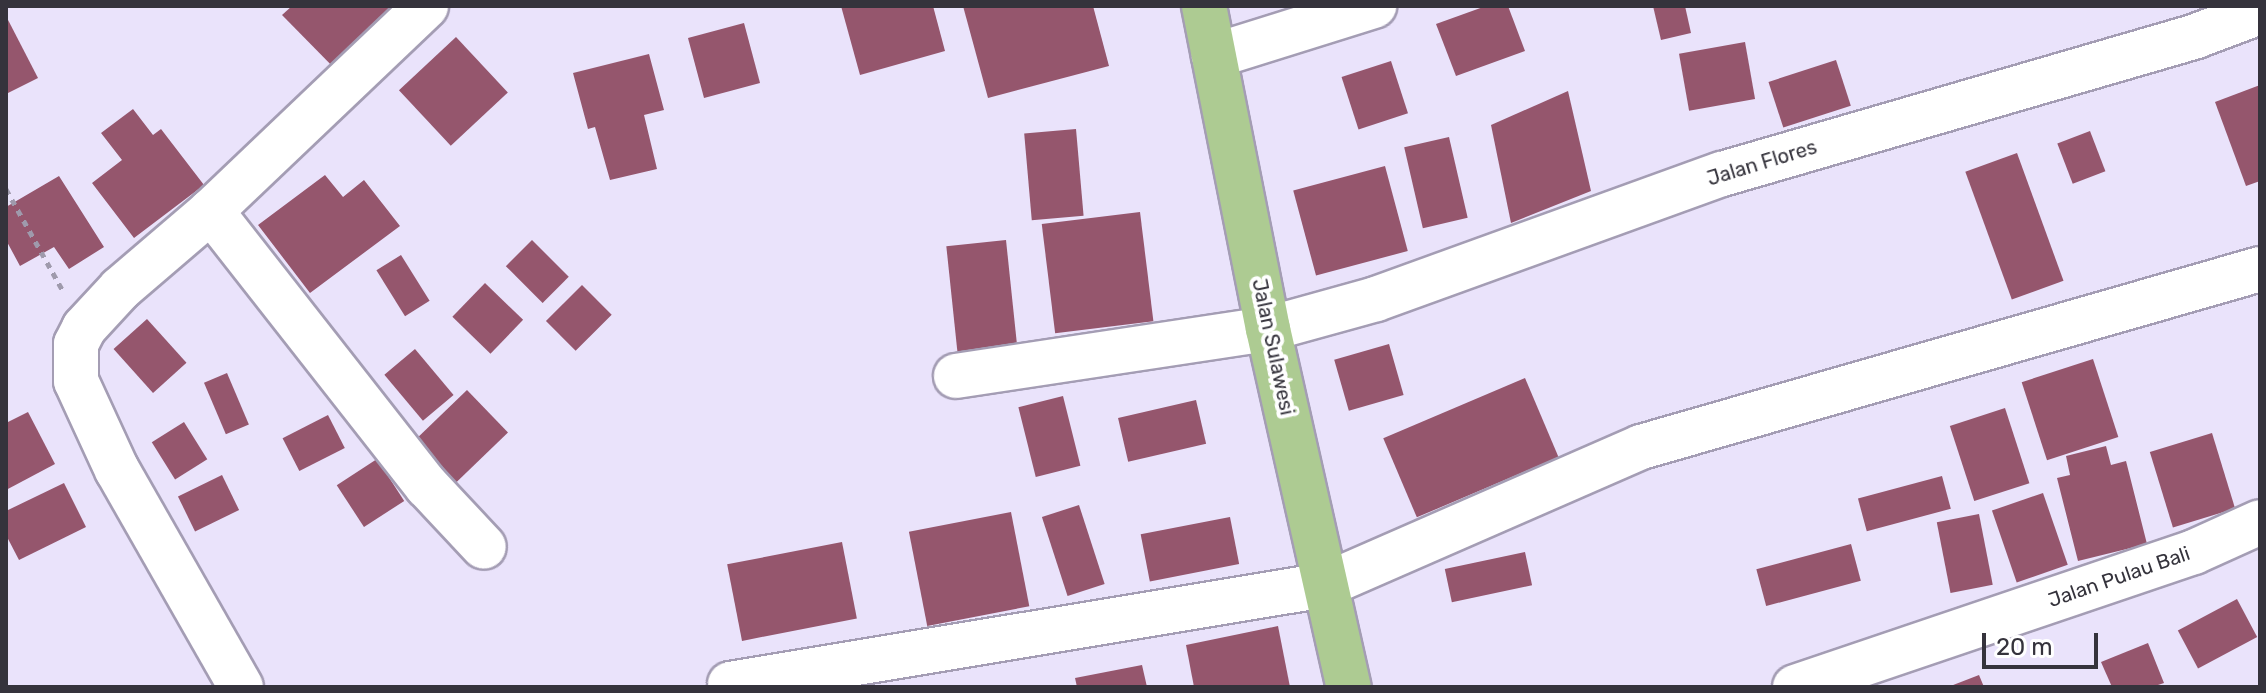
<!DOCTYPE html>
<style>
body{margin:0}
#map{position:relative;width:2266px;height:693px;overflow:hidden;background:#eae3fb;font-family:Rubik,sans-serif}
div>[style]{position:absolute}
.building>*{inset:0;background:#95566d;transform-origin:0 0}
.path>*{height:5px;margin-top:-2.5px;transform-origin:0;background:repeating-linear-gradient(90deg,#9f9aac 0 6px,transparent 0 12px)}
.roads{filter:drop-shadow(2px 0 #a49db4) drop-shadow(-2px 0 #a49db4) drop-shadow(0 2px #a49db4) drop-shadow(0 -2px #a49db4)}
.minor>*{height:44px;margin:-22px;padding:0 22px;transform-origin:22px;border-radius:22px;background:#fff}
.major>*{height:44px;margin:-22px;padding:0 22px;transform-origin:22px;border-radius:22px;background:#adcb92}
span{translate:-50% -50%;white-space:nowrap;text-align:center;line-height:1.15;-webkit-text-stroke:8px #fff;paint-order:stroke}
.street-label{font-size:20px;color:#35333c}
.frame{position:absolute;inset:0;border:8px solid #35333c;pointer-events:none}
.scale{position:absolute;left:1982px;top:633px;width:116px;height:36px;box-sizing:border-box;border:4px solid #35333c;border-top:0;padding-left:10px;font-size:24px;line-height:28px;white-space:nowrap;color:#35333c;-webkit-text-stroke:6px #fff;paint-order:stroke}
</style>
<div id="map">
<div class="building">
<i style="clip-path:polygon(292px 6px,414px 6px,342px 76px,282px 15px)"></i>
<i style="clip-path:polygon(841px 6px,933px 6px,945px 51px,860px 75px)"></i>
<i style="clip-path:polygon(963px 6px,1093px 6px,1109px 66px,988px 98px)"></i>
<i style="clip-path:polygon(1486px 6px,1508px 6px,1525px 51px,1456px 76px,1436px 24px)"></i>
<i style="clip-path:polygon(1653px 6px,1685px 6px,1691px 33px,1661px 40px)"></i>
<i style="clip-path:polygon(6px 16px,38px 78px,6px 94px)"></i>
<i style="left:744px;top:23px;width:62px;height:58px;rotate:75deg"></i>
<i style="left:456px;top:37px;width:76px;height:78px;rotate:47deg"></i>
<i style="left:1745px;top:42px;width:58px;height:67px;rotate:80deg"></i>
<i style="clip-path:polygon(649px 54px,664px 110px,644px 115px,657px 169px,610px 180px,595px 127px,588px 129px,573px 73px)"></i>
<i style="left:1836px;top:60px;width:48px;height:71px;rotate:72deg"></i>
<i style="left:1391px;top:61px;width:55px;height:52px;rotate:72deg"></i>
<i style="clip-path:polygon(2260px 85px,2260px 181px,2246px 186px,2215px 102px)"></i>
<i style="clip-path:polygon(1568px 91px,1591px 191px,1511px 223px,1491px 125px)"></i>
<i style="clip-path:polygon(133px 109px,153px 135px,161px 129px,204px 185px,134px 238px,92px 183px,122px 160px,101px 133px)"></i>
<i style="left:1076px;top:129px;width:87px;height:52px;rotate:85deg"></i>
<i style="left:2090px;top:131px;width:43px;height:35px;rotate:69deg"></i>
<i style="left:1449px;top:137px;width:83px;height:46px;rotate:77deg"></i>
<i style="left:2017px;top:153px;width:136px;height:55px;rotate:70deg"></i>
<i style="left:1385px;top:166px;width:88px;height:95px;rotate:75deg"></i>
<i style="clip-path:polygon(325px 175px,343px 197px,364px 180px,400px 226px,310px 293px,258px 225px)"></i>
<i style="clip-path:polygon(59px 176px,104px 247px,69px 269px,54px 247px,20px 266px,6px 240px,6px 207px)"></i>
<i style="left:1140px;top:212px;width:110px;height:99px;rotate:83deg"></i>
<i style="left:532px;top:240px;width:52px;height:37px;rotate:45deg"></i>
<i style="left:1006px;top:240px;width:109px;height:60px;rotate:84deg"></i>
<i style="left:401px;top:255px;width:54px;height:29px;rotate:58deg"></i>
<i style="left:485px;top:283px;width:53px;height:47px;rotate:44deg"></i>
<i style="left:582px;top:285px;width:42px;height:51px;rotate:45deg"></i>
<i style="left:147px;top:319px;width:59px;height:45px;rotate:48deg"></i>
<i style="left:1389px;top:344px;width:53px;height:57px;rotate:74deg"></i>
<i style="left:415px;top:349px;width:60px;height:40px;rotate:50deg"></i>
<i style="left:2093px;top:359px;width:82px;height:75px;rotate:72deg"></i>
<i style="left:227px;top:373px;width:56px;height:25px;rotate:67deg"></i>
<i style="left:1525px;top:378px;width:86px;height:154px;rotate:67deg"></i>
<i style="left:467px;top:390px;width:59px;height:75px;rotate:46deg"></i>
<i style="left:1063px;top:396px;width:72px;height:46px;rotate:76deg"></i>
<i style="left:1196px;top:400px;width:45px;height:80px;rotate:77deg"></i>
<i style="left:2005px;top:408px;width:79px;height:58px;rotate:72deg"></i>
<i style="clip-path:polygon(28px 412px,55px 464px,6px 490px,6px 423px)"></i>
<i style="left:328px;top:415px;width:37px;height:51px;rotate:63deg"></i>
<i style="left:184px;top:422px;width:44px;height:38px;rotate:58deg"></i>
<i style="left:2212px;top:433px;width:79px;height:65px;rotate:73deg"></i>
<i style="clip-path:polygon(2106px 446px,2111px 465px,2126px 461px,2147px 544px,2078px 561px,2057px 478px,2070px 475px,2066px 456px)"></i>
<i style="left:377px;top:459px;width:50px;height:48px;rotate:57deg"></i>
<i style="left:222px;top:475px;width:39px;height:49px;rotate:64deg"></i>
<i style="left:1942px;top:476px;width:34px;height:87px;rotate:75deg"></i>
<i style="clip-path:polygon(64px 483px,86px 527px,19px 560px,6px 535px,6px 511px)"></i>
<i style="left:2043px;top:493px;width:76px;height:54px;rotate:71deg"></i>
<i style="left:1079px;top:505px;width:83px;height:39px;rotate:72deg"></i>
<i style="left:1011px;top:512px;width:96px;height:104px;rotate:79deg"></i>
<i style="left:1979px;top:514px;width:72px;height:43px;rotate:79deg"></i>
<i style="left:1230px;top:517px;width:48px;height:91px;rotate:79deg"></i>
<i style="left:842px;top:542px;width:78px;height:117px;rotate:79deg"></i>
<i style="left:1851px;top:544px;width:38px;height:98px;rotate:75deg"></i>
<i style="left:1525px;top:552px;width:34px;height:82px;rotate:78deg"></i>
<i style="left:2237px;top:599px;width:43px;height:67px;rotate:62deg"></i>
<i style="clip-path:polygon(1278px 626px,1290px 687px,1194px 687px,1186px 645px)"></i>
<i style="clip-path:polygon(2148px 643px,2164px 683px,2152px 687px,2112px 687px,2101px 662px)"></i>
<i style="clip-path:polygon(1142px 665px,1147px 687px,1077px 687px,1075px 678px)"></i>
<i style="clip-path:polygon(1979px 675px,1984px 687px,1948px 687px)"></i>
</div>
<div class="path">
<i style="left:6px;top:189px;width:115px;rotate:60.8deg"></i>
</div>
<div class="roads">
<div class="minor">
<i style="left:1214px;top:56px;width:168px;rotate:-17.4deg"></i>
<i style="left:211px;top:211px;width:350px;rotate:51.9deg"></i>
<i style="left:427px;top:486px;width:83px;rotate:46.9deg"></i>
<i style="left:956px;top:376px;width:316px;rotate:-8.6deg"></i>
<i style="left:1268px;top:329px;width:112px;rotate:-15.5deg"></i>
<i style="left:1376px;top:299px;width:368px;rotate:-19.9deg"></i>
<i style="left:1722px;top:174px;width:494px;rotate:-16.2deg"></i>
<i style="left:2196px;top:36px;width:68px;rotate:-20.6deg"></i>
<i style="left:730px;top:684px;width:603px;rotate:-9.45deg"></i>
<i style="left:1325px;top:585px;width:345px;rotate:-23.6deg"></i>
<i style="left:1641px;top:447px;width:644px;rotate:-16.04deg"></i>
<i style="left:241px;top:687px;width:250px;rotate:-119.7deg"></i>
<i style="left:117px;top:470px;width:98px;rotate:-114.7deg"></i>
<i style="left:76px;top:381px;width:37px;rotate:-90deg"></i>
<i style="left:76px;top:344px;width:18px;rotate:-63deg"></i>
<i style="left:84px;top:328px;width:53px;rotate:-47.3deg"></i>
<i style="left:120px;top:289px;width:120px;rotate:-40.6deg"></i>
<i style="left:211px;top:211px;width:297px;rotate:-43.6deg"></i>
<i style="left:1795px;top:687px;width:421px;rotate:-18.7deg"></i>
<i style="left:2194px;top:552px;width:72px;rotate:-24.4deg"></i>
</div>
<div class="major">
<i style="left:1204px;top:6px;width:329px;rotate:78.8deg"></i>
<i style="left:1268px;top:329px;width:367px;rotate:77.3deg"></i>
</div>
</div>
<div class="street-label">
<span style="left:1762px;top:163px;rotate:-17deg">Jalan Flores</span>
<span style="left:1273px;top:347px;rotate:78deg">Jalan Sulawesi</span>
<span style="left:2119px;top:577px;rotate:-19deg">Jalan Pulau Bali</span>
</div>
<div class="frame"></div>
<div class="scale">20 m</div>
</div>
